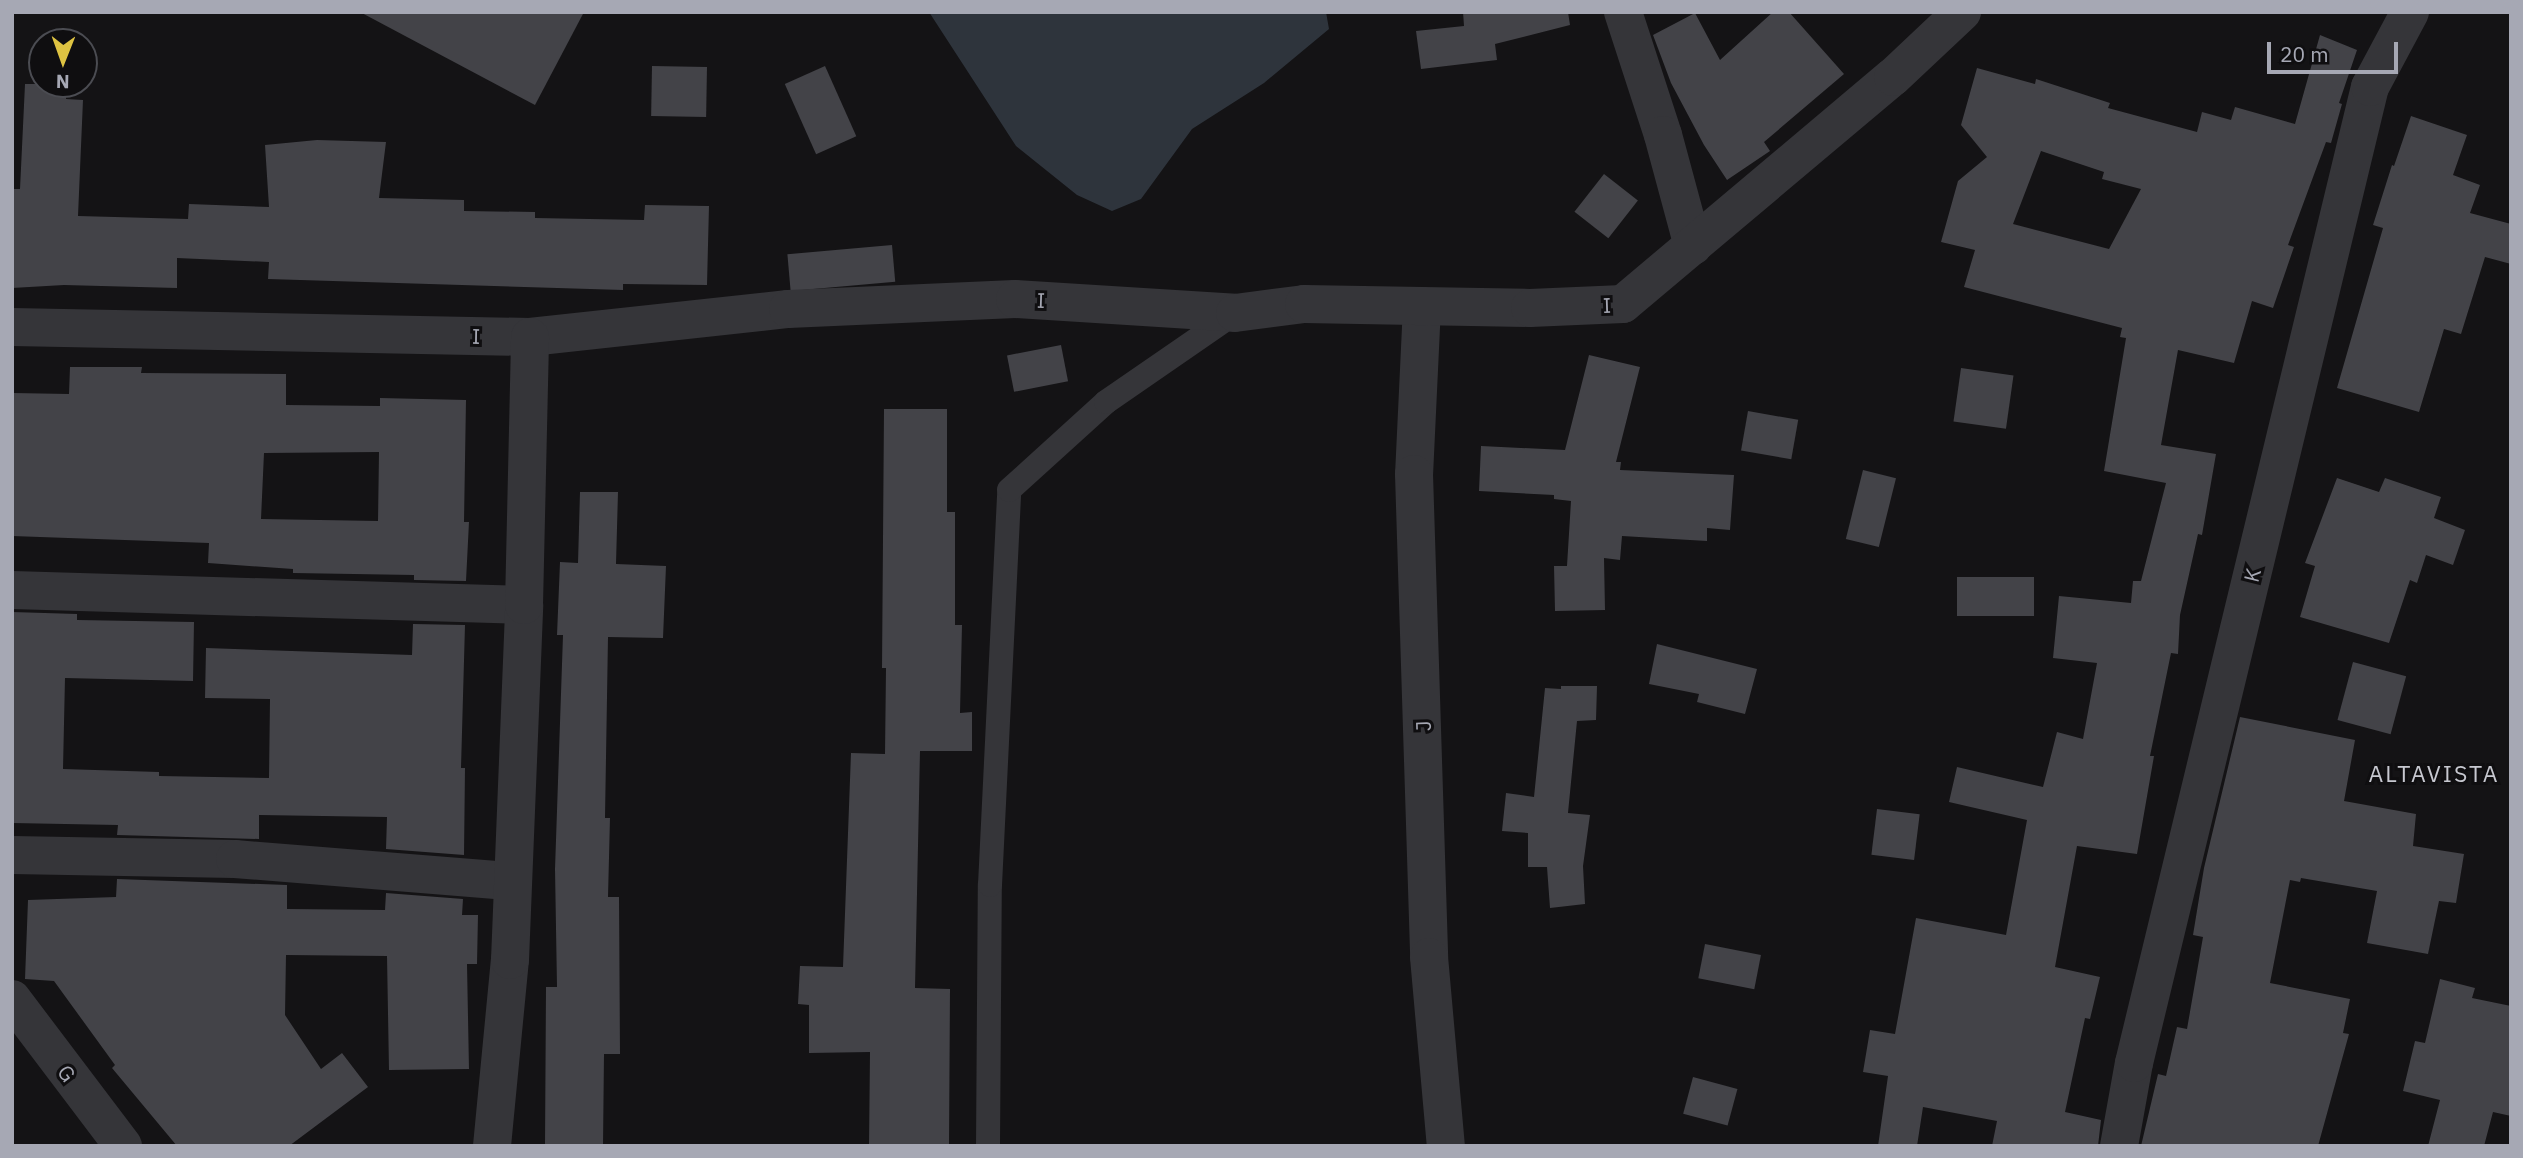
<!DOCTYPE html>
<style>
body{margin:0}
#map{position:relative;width:2523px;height:1158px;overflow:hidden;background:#141315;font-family:"IBM Plex Sans",sans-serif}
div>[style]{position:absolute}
.water>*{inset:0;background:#2e343c}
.building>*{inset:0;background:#434348;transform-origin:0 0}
.lane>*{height:24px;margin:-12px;padding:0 12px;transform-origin:12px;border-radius:12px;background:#353539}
.street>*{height:38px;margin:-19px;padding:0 19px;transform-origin:19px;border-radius:19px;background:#353539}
span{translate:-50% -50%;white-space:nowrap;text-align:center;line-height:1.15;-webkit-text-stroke:6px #0f0e10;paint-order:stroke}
.street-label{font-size:21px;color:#a6a8b4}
.neighbourhood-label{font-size:23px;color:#c7c8d0;letter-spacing:2px}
.frame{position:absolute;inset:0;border:14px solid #a6a8b4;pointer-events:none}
.north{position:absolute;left:28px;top:28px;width:70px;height:70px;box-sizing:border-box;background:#0f0e10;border:2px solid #4b4c52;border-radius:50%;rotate:181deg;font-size:19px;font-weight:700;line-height:28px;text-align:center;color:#a6a8b4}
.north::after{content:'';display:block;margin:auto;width:24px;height:32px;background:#dec342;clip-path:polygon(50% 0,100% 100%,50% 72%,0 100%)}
.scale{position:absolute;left:2267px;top:42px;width:131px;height:32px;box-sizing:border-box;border:4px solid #a6a8b4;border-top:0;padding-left:9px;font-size:21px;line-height:24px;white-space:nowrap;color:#a6a8b4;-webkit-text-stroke:5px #0f0e10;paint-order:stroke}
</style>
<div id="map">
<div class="water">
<i style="clip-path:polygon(929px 12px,1326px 12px,1329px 29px,1264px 83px,1192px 129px,1141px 199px,1112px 211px,1077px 195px,1016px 146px)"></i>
</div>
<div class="building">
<i style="clip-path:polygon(360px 12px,584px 12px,535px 105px)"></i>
<i style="clip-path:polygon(1463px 12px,1568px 12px,1570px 25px,1495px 44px,1497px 60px,1421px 69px,1416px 31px,1464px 26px)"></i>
<i style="clip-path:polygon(1773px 12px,1789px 12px,1844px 74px,1764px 142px,1770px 151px,1727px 180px,1704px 145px,1671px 83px,1653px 35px,1695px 13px,1720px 60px)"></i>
<i style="clip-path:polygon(evenodd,2320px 35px,2357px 50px,2339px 103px,2342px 104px,2331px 143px,2326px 142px,2288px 245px,2294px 247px,2273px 308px,2252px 301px,2234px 363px,2178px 350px,2161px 445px,2216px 454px,2202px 535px,2198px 534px,2180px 615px,2178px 654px,2171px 653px,2150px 756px,2154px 756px,2137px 854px,2077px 846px,2055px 967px,2100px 977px,2090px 1019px,2085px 1018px,2065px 1112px,2101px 1120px,2098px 1146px,1992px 1146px,1997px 1121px,1923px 1107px,1917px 1146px,1878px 1146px,1888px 1076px,1863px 1072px,1870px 1030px,1895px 1034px,1916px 918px,2006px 935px,2027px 820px,1949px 802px,1957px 767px,2043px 787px,2057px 732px,2083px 739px,2097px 663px,2053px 658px,2059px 596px,2131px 603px,2133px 581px,2141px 581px,2166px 483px,2104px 471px,2126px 338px,2120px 337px,2122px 328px,1964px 287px,1975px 250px,1941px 242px,1958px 181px,1987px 157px,1961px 125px,1977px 68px,2035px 84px,2036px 79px,2110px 103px,2108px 108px,2197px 132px,2202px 112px,2231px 120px,2235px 107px,2295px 124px,2320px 35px,2041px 151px,2104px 172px,2102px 179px,2141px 189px,2109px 249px,2013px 224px,2041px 151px)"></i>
<i style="left:652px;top:66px;width:55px;height:50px;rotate:1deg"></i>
<i style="left:825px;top:66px;width:77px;height:44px;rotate:66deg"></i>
<i style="clip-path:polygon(25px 84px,66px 84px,66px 99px,83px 100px,78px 216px,188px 219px,189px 204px,269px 207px,265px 145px,317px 140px,386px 142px,379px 198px,464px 200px,464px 211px,535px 212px,535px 218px,644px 220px,645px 205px,709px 206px,707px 285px,623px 284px,623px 290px,268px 279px,269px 262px,177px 258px,177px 288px,64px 285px,12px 288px,12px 189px,20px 189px)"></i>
<i style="clip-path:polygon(2411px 116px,2467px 135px,2453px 175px,2480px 185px,2470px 213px,2511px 224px,2511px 264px,2485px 257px,2461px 334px,2444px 329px,2419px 412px,2337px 388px,2383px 228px,2373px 225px,2392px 165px,2394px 166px)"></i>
<i style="left:1604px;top:174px;width:43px;height:48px;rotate:38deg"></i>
<i style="left:892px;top:245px;width:37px;height:105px;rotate:85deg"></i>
<i style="left:1061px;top:345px;width:37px;height:55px;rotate:79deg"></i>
<i style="clip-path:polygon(1589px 355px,1640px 367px,1616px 462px,1621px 462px,1620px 470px,1734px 475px,1730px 530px,1707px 528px,1707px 541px,1622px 536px,1620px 560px,1604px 558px,1605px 610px,1555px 611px,1554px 566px,1567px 566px,1571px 501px,1554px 499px,1554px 495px,1479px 491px,1481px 446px,1565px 450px)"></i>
<i style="clip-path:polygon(evenodd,70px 367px,142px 367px,141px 373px,286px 374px,286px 405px,380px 406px,380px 398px,466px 400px,464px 522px,469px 522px,466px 581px,414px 580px,414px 575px,293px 573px,293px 569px,208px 563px,209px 543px,12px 536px,13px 393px,69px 394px,70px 367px,379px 452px,378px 521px,261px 519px,264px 453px,379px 452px)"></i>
<i style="left:1961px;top:368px;width:53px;height:54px;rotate:8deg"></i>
<i style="clip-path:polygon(884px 409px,947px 409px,947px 512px,955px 512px,955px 625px,962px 625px,960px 713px,972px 712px,972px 751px,920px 751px,915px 988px,950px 989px,949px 1146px,869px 1146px,870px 1052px,809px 1053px,809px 1005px,798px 1004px,800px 966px,843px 967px,851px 753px,885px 754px,886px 668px,882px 668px)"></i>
<i style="left:1748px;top:411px;width:51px;height:40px;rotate:10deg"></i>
<i style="left:1863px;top:470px;width:34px;height:71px;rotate:14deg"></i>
<i style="clip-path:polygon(2337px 478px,2379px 492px,2385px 478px,2441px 497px,2434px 518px,2465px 530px,2453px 565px,2426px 555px,2417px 583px,2410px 580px,2389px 643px,2300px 617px,2315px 566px,2305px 563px)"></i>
<i style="clip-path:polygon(580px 492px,618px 492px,616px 564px,666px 566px,663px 638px,608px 637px,605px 818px,610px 818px,608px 897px,619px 897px,620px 1054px,604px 1054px,603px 1146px,545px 1146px,546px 987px,557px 987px,555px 869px,563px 635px,557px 635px,560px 562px,578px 563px)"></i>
<i style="left:1957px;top:577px;width:77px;height:39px"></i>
<i style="clip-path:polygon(12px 612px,77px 614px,77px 620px,194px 622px,193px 681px,65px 678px,63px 769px,159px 772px,159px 776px,269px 778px,270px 699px,205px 698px,206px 648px,412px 655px,413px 624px,465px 625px,461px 768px,465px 768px,464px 855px,386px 849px,387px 817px,259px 815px,259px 839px,117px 835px,118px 825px,12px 823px)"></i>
<i style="clip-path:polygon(1657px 644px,1757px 669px,1745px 714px,1697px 702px,1699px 694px,1649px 684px)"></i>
<i style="left:2353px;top:662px;width:55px;height:60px;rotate:15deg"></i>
<i style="clip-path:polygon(1561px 686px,1597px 686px,1596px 720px,1577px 721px,1568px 813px,1590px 815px,1583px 866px,1585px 904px,1550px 908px,1547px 867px,1528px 867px,1528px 833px,1502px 831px,1506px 793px,1534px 797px,1545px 688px,1561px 689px)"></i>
<i style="clip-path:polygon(2240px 717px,2355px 740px,2344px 801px,2416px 814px,2413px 846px,2464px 854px,2456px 903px,2439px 901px,2428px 954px,2367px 943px,2377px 891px,2301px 878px,2300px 882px,2290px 880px,2270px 983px,2350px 999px,2343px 1033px,2349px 1034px,2318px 1146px,2141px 1146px,2158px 1074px,2166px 1076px,2177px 1027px,2187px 1029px,2203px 937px,2193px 935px,2204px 868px)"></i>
<i style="left:1877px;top:809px;width:43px;height:46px;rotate:7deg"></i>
<i style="clip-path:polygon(117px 879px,287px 885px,287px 909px,385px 910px,386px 893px,463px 899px,462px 915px,478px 915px,477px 964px,467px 964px,469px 1069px,389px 1070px,387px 956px,286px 955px,285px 1015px,321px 1069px,342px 1053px,368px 1087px,289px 1146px,177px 1146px,112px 1068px,115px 1065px,54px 981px,25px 979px,28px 900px,116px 897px)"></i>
<i style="left:1705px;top:944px;width:57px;height:35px;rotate:11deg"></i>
<i style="clip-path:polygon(2440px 979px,2475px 988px,2472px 998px,2511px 1006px,2511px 1116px,2493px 1112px,2484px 1146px,2428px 1146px,2440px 1100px,2403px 1091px,2415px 1041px,2425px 1043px)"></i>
<i style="left:1693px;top:1077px;width:46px;height:38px;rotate:15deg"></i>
</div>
<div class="lane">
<i style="left:988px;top:1146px;width:261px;rotate:-89.6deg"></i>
<i style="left:990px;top:885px;width:395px;rotate:-87.2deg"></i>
<i style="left:1009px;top:490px;width:131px;rotate:-42.2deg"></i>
<i style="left:1106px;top:402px;width:157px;rotate:-34.6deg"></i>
</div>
<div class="street">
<i style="left:1623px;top:12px;width:129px;rotate:72deg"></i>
<i style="left:1663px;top:135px;width:115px;rotate:74.9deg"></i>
<i style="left:1422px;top:306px;width:168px;rotate:92.7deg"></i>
<i style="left:1414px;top:474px;width:483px;rotate:88.2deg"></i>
<i style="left:1429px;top:957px;width:190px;rotate:84.9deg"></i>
<i style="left:12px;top:327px;width:518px;rotate:1.11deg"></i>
<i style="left:530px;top:337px;width:260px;rotate:-6.2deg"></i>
<i style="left:788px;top:309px;width:227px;rotate:-2.5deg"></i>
<i style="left:1015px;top:299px;width:220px;rotate:3.6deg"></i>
<i style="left:1235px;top:313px;width:70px;rotate:-7.4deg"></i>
<i style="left:1304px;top:304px;width:226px;rotate:1deg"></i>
<i style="left:1530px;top:308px;width:93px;rotate:-2.5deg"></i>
<i style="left:1623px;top:304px;width:353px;rotate:-40.1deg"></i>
<i style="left:1893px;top:77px;width:95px;rotate:-43.3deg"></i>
<i style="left:12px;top:590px;width:512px;rotate:1.68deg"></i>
<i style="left:12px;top:855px;width:223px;rotate:1deg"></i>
<i style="left:235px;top:859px;width:277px;rotate:4.6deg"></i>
<i style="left:12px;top:999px;width:184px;rotate:52.9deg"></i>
<i style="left:492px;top:1146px;width:187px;rotate:-84.5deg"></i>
<i style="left:510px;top:960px;width:355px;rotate:-87.7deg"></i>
<i style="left:524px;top:605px;width:268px;rotate:-88.7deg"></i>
<i style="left:2119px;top:1146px;width:84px;rotate:-79.8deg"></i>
<i style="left:2134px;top:1063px;width:1004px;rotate:-76.41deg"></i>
<i style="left:2370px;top:87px;width:85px;rotate:-61.9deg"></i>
</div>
<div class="street-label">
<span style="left:1041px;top:300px;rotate:2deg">I</span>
<span style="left:1607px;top:305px;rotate:-2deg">I</span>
<span style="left:476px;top:336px;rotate:1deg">I</span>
<span style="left:2252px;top:575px;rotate:-76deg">K</span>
<span style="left:1423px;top:726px;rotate:-92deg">J</span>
<span style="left:67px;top:1073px;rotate:53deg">G</span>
</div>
<div class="neighbourhood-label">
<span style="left:2434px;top:773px">ALTAVISTA</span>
</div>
<div class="frame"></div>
<div class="north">N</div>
<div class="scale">20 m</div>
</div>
